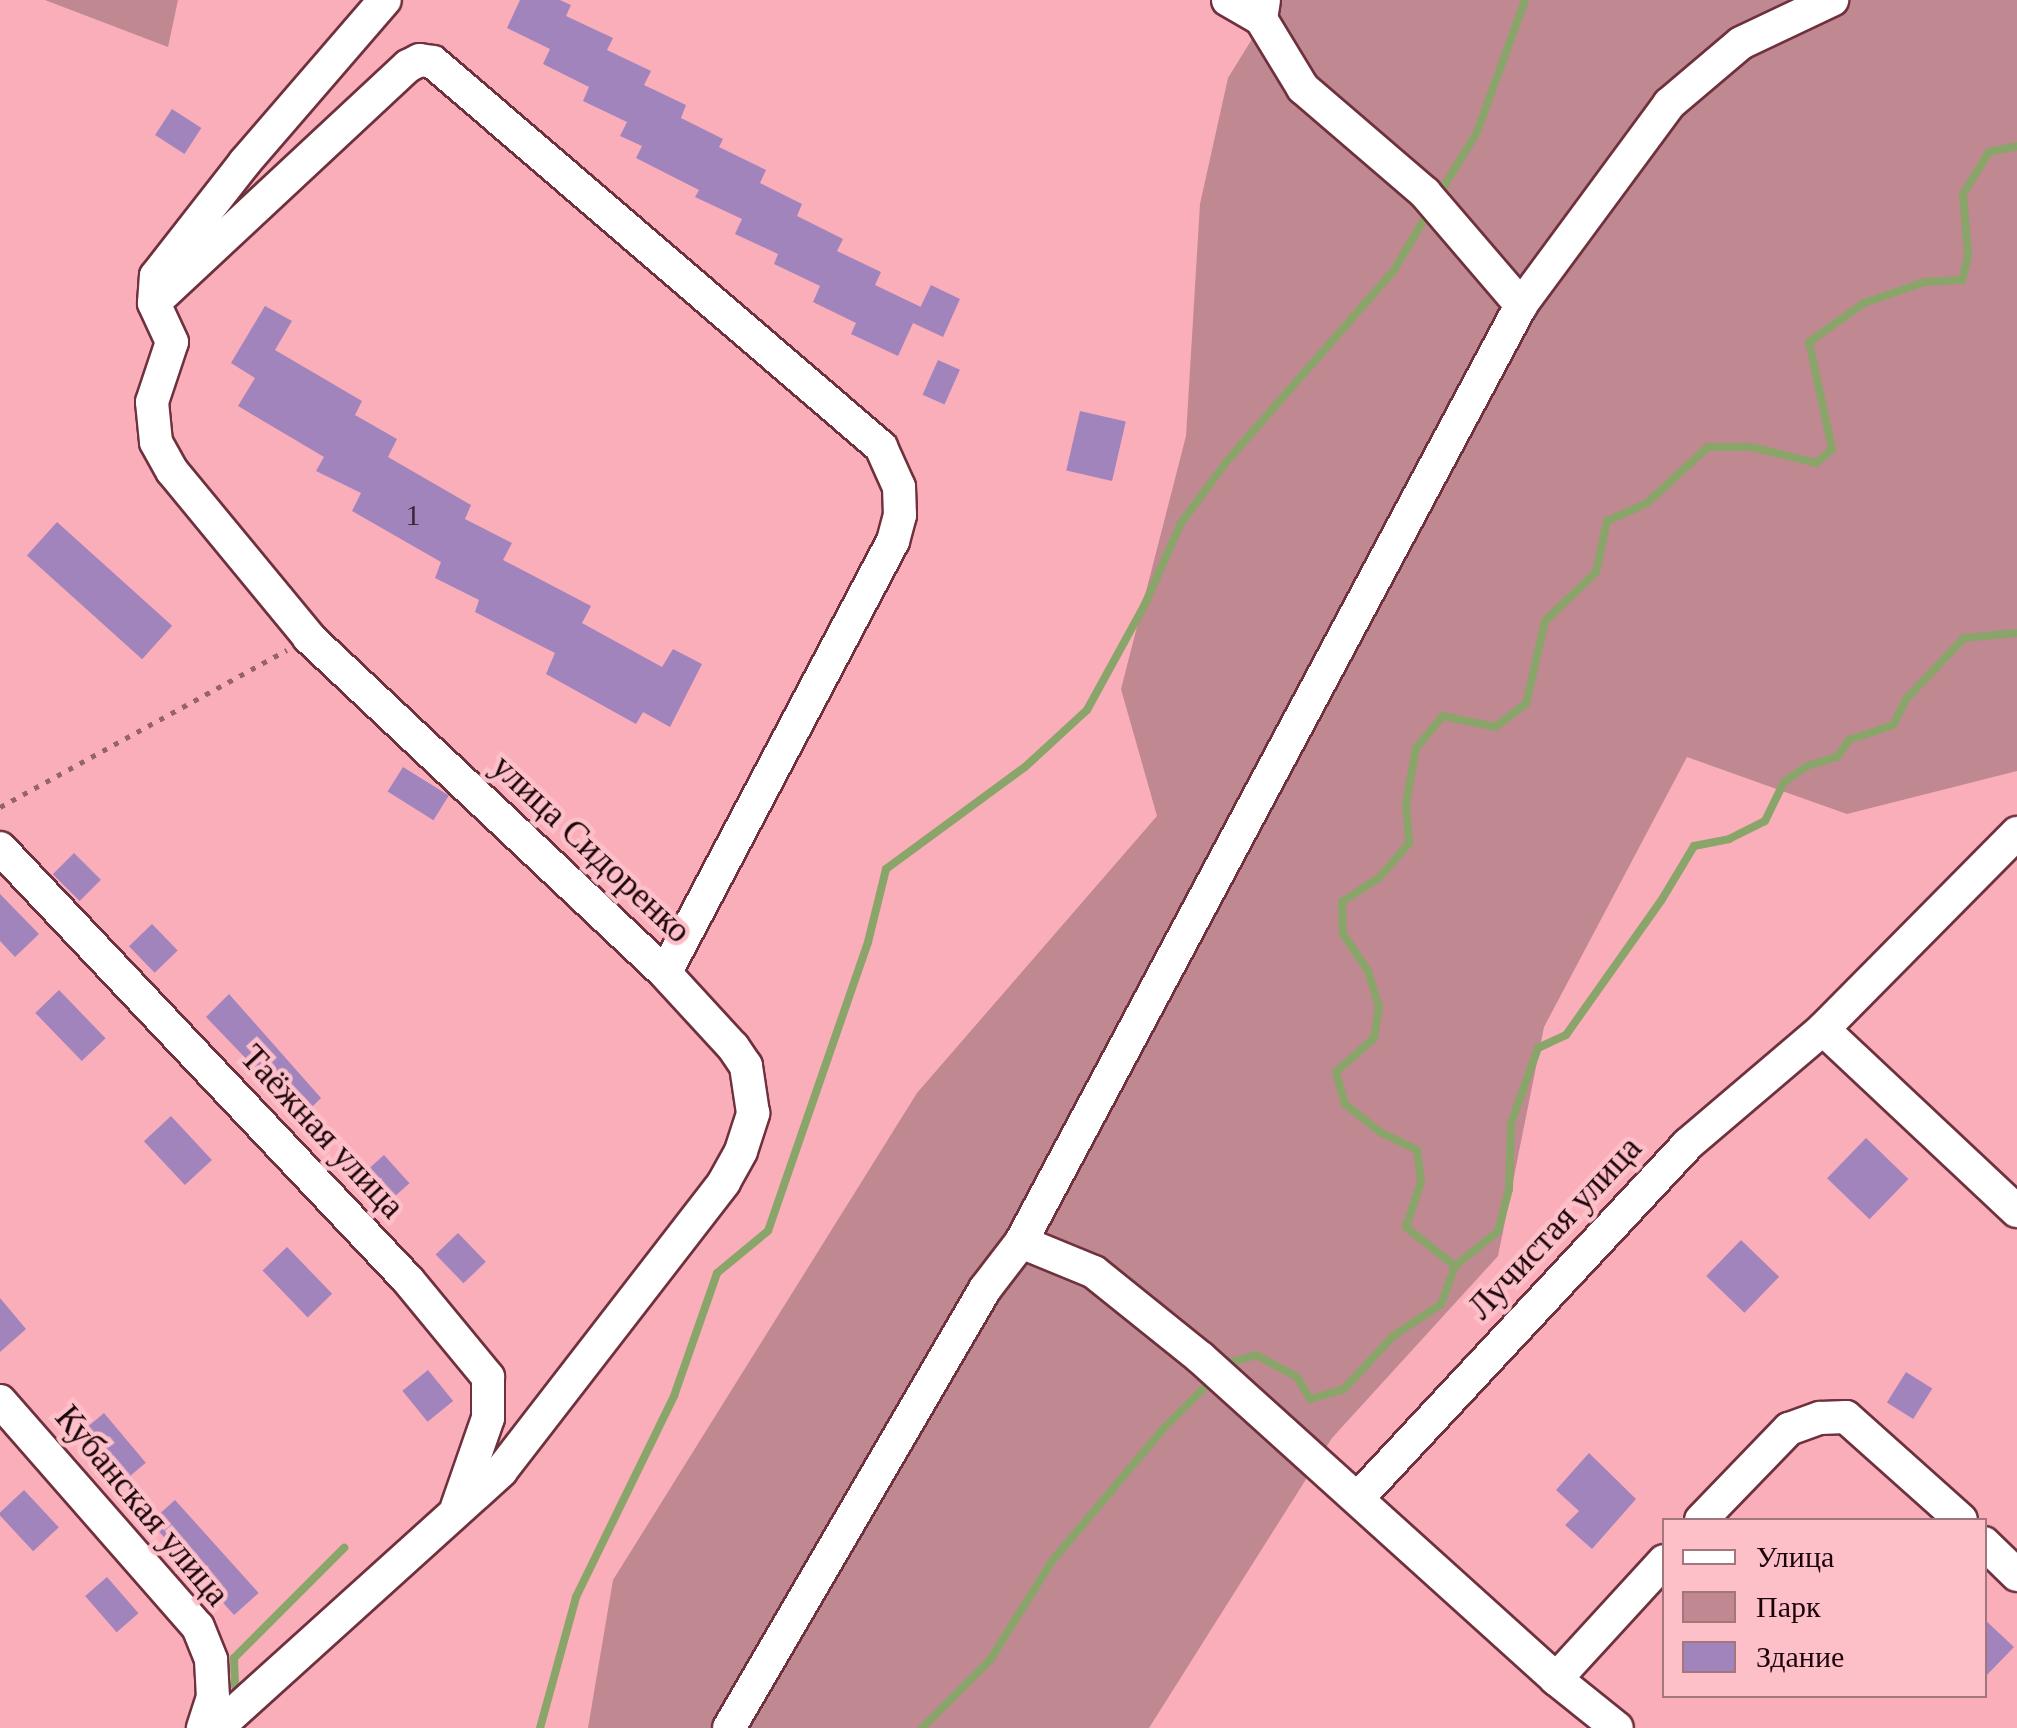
<!DOCTYPE html>
<meta charset="utf-8">
<style>
body{margin:0}
#map{position:relative;width:2017px;height:1728px;overflow:hidden;background:#f9aeba;font-family:Georgia,serif}
div>[style]{position:absolute}
.green>*{inset:0;background:#c08891}
.stream>*{height:8px;margin:-4px;padding:0 4px;transform-origin:4px;border-radius:4px;background:#8aa569}
.building>*{inset:0;background:#a284bd;transform-origin:0 0}
.path>*{height:5px;margin-top:-2.5px;transform-origin:0;background:repeating-linear-gradient(90deg,#96626b 0 5px,transparent 0 13px)}
.roads{filter:drop-shadow(2px 0 #6f313e) drop-shadow(-2px 0 #6f313e) drop-shadow(0 2px #6f313e) drop-shadow(0 -2px #6f313e)}
.minor>*{height:32px;margin:-16px;padding:0 16px;transform-origin:16px;border-radius:16px;background:#fff}
span{translate:-50% -50%;white-space:nowrap;text-align:center;line-height:1.15;-webkit-text-stroke:9px #fdc0c9;paint-order:stroke}
.number-label{font-size:30px;color:#3d2436}
.number-label span{-webkit-text-stroke-width:0}
.street-label{font-size:35px;color:#1b0409}
.legend{position:absolute;left:1662px;top:1518px;width:325px;height:180px;box-sizing:border-box;background:#fdc0c9;border:2px solid #a3757c;margin:0;padding:12px 18px;list-style:none;font-size:30px;color:#1b0409}
.legend li{display:flex;align-items:center;gap:20px;height:50px}
.legend b{width:50px;border:2px solid #a3757c}
</style>
<div id="map">
<div class="green">
<i style="clip-path:polygon(45px 0,178px 0,168px 47px)"></i>
<i style="clip-path:polygon(1276px 0,2017px 0,2017px 771px,1847px 814px,1687px 757px,1544px 1027px,1498px 1256px,1332px 1438px,1149px 1728px,588px 1728px,613px 1580px,917px 1093px,1157px 816px,1121px 689px,1186px 436px,1200px 204px,1228px 78px)"></i>
</div>
<div class="stream">
<i style="left:1438px;top:196px;width:75px;rotate:-58.6deg"></i>
<i style="left:1477px;top:132px;width:140px;rotate:-70deg"></i>
<i style="left:1455px;top:1266px;width:63px;rotate:-141.5deg"></i>
<i style="left:1406px;top:1227px;width:47px;rotate:-71.6deg"></i>
<i style="left:1421px;top:1182px;width:32px;rotate:-97deg"></i>
<i style="left:1417px;top:1150px;width:41px;rotate:-154.1deg"></i>
<i style="left:1380px;top:1132px;width:45px;rotate:-141.3deg"></i>
<i style="left:1345px;top:1104px;width:33px;rotate:-106deg"></i>
<i style="left:1336px;top:1072px;width:51px;rotate:-41.8deg"></i>
<i style="left:1374px;top:1038px;width:31px;rotate:-81deg"></i>
<i style="left:1379px;top:1007px;width:38px;rotate:-107deg"></i>
<i style="left:1368px;top:971px;width:45px;rotate:-124deg"></i>
<i style="left:1343px;top:934px;width:32px;rotate:-92deg"></i>
<i style="left:1342px;top:902px;width:45px;rotate:-33.3deg"></i>
<i style="left:1380px;top:877px;width:45px;rotate:-49.5deg"></i>
<i style="left:1409px;top:843px;width:39px;rotate:-94deg"></i>
<i style="left:1406px;top:804px;width:57px;rotate:-79.9deg"></i>
<i style="left:1416px;top:748px;width:42px;rotate:-49.8deg"></i>
<i style="left:1443px;top:716px;width:53px;rotate:11.9deg"></i>
<i style="left:1495px;top:727px;width:39px;rotate:-37deg"></i>
<i style="left:1526px;top:704px;width:85px;rotate:-77.1deg"></i>
<i style="left:1545px;top:621px;width:71px;rotate:-43.9deg"></i>
<i style="left:1596px;top:572px;width:52px;rotate:-77.8deg"></i>
<i style="left:1607px;top:521px;width:44px;rotate:-24.2deg"></i>
<i style="left:1647px;top:503px;width:83px;rotate:-42.6deg"></i>
<i style="left:1708px;top:447px;width:43px"></i>
<i style="left:1751px;top:447px;width:67px;rotate:13.8deg"></i>
<i style="left:1816px;top:463px;width:21px;rotate:-41deg"></i>
<i style="left:1832px;top:449px;width:109px;rotate:-102.1deg"></i>
<i style="left:1809px;top:342px;width:67px;rotate:-35.3deg"></i>
<i style="left:1864px;top:303px;width:65px;rotate:-19deg"></i>
<i style="left:1925px;top:282px;width:37px;rotate:-3deg"></i>
<i style="left:1962px;top:280px;width:25px;rotate:-76deg"></i>
<i style="left:1968px;top:256px;width:62px;rotate:-94.6deg"></i>
<i style="left:1963px;top:194px;width:49px;rotate:-58.2deg"></i>
<i style="left:1989px;top:152px;width:29px;rotate:-12deg"></i>
<i style="left:1224px;top:1369px;width:11px;rotate:-41deg"></i>
<i style="left:1232px;top:1362px;width:25px;rotate:-16deg"></i>
<i style="left:1256px;top:1355px;width:47px;rotate:28.2deg"></i>
<i style="left:1297px;top:1377px;width:26px;rotate:59deg"></i>
<i style="left:1310px;top:1399px;width:35px;rotate:-16deg"></i>
<i style="left:1344px;top:1389px;width:72px;rotate:-47.2deg"></i>
<i style="left:1393px;top:1336px;width:58px;rotate:-33.7deg"></i>
<i style="left:1441px;top:1304px;width:40px;rotate:-69.8deg"></i>
<i style="left:1455px;top:1266px;width:55px;rotate:-39.1deg"></i>
<i style="left:1498px;top:1231px;width:43px;rotate:-75.3deg"></i>
<i style="left:1509px;top:1189px;width:66px;rotate:-88.3deg"></i>
<i style="left:1511px;top:1123px;width:80px;rotate:-70.2deg"></i>
<i style="left:1538px;top:1048px;width:31px;rotate:-25deg"></i>
<i style="left:1566px;top:1035px;width:164px;rotate:-54.7deg"></i>
<i style="left:1661px;top:901px;width:64px;rotate:-59deg"></i>
<i style="left:1694px;top:846px;width:36px;rotate:-11deg"></i>
<i style="left:1729px;top:839px;width:40px;rotate:-26.6deg"></i>
<i style="left:1765px;top:821px;width:43px;rotate:-64deg"></i>
<i style="left:1784px;top:782px;width:28px;rotate:-35deg"></i>
<i style="left:1807px;top:766px;width:31px;rotate:-17deg"></i>
<i style="left:1837px;top:757px;width:21px;rotate:-55deg"></i>
<i style="left:1849px;top:740px;width:46px;rotate:-18.8deg"></i>
<i style="left:1893px;top:725px;width:30px;rotate:-63deg"></i>
<i style="left:1907px;top:698px;width:83px;rotate:-46.5deg"></i>
<i style="left:1964px;top:638px;width:53px;rotate:-5.4deg"></i>
<i style="left:235px;top:1686px;width:28px;rotate:-92deg"></i>
<i style="left:234px;top:1658px;width:156px;rotate:-45deg"></i>
<i style="left:540px;top:1728px;width:136px;rotate:-74.6deg"></i>
<i style="left:576px;top:1597px;width:224px;rotate:-64deg"></i>
<i style="left:674px;top:1396px;width:130px;rotate:-70.7deg"></i>
<i style="left:717px;top:1273px;width:66px;rotate:-39.5deg"></i>
<i style="left:768px;top:1231px;width:306px;rotate:-70.9deg"></i>
<i style="left:868px;top:942px;width:75px;rotate:-76.1deg"></i>
<i style="left:886px;top:869px;width:172px;rotate:-36.3deg"></i>
<i style="left:1025px;top:767px;width:84px;rotate:-42.6deg"></i>
<i style="left:1087px;top:710px;width:121px;rotate:-61.3deg"></i>
<i style="left:1145px;top:604px;width:89px;rotate:-66deg"></i>
<i style="left:1181px;top:523px;width:77px;rotate:-53.4deg"></i>
<i style="left:1227px;top:461px;width:254px;rotate:-48.8deg"></i>
<i style="left:1394px;top:270px;width:66px;rotate:-59.2deg"></i>
<i style="left:922px;top:1728px;width:96px;rotate:-45deg"></i>
<i style="left:990px;top:1660px;width:117px;rotate:-57.9deg"></i>
<i style="left:1052px;top:1561px;width:172px;rotate:-49.9deg"></i>
<i style="left:1163px;top:1429px;width:71px;rotate:-45deg"></i>
</div>
<div class="building">
<i style="clip-path:polygon(520px 0,560px 0,571px 5px,566px 16px,613px 38px,607px 50px,651px 71px,644px 85px,686px 105px,681px 118px,723px 139px,719px 147px,766px 170px,760px 183px,802px 204px,797px 216px,843px 239px,837px 251px,881px 272px,875px 285px,921px 307px,918px 312px,931px 285px,960px 299px,943px 337px,913px 323px,898px 356px,851px 334px,856px 323px,813px 302px,820px 286px,774px 264px,778px 254px,735px 234px,742px 219px,695px 197px,699px 190px,636px 158px,642px 146px,620px 136px,627px 122px,583px 101px,589px 87px,543px 64px,550px 49px,507px 28px)"></i>
<i style="left:172px;top:109px;width:35px;height:31px;rotate:33deg"></i>
<i style="clip-path:polygon(265px 306px,292px 321px,275px 350px,362px 401px,355px 415px,397px 439px,388px 457px,471px 505px,465px 519px,512px 543px,503px 560px,591px 606px,582px 623px,662px 667px,673px 649px,702px 664px,670px 727px,643px 712px,636px 724px,546px 674px,555px 653px,475px 612px,479px 600px,435px 578px,441px 562px,352px 511px,361px 493px,316px 471px,324px 457px,238px 406px,255px 378px,231px 363px)"></i>
<i style="left:938px;top:360px;width:24px;height:38px;rotate:24deg"></i>
<i style="left:1080px;top:411px;width:47px;height:61px;rotate:13deg"></i>
<i style="left:57px;top:522px;width:155px;height:45px;rotate:42deg"></i>
<i style="left:403px;top:767px;width:54px;height:29px;rotate:32deg"></i>
<i style="left:74px;top:853px;width:38px;height:30px;rotate:45deg"></i>
<i style="clip-path:polygon(0 894px,39px 934px,15px 957px,0 941px)"></i>
<i style="left:152px;top:924px;width:37px;height:32px;rotate:46deg"></i>
<i style="left:59px;top:990px;width:67px;height:33px;rotate:46deg"></i>
<i style="clip-path:polygon(229px 994px,321px 1098px,302px 1117px,206px 1017px)"></i>
<i style="left:171px;top:1116px;width:60px;height:37px;rotate:47deg"></i>
<i style="left:1866px;top:1138px;width:59px;height:56px;rotate:44deg"></i>
<i style="left:384px;top:1155px;width:38px;height:33px;rotate:48deg"></i>
<i style="left:458px;top:1233px;width:40px;height:31px;rotate:46deg"></i>
<i style="left:1741px;top:1240px;width:53px;height:50px;rotate:44deg"></i>
<i style="left:287px;top:1247px;width:65px;height:34px;rotate:46deg"></i>
<i style="clip-path:polygon(0 1298px,26px 1329px,0 1352px)"></i>
<i style="left:428px;top:1370px;width:40px;height:33px;rotate:51deg"></i>
<i style="left:1906px;top:1372px;width:31px;height:36px;rotate:32deg"></i>
<i style="left:104px;top:1413px;width:65px;height:38px;rotate:50deg"></i>
<i style="clip-path:polygon(1589px 1453px,1636px 1499px,1592px 1549px,1565px 1525px,1579px 1511px,1556px 1490px)"></i>
<i style="left:24px;top:1490px;width:51px;height:35px;rotate:47deg"></i>
<i style="left:175px;top:1500px;width:125px;height:33px;rotate:48deg"></i>
<i style="left:107px;top:1577px;width:48px;height:29px;rotate:49deg"></i>
<i style="clip-path:polygon(1984px 1619px,2014px 1647px,1984px 1678px)"></i>
</div>
<div class="path">
<i style="left:0;top:807px;width:327px;rotate:-28.7deg"></i>
</div>
<div class="roads">
<div class="minor">
<i style="left:1228px;top:0;width:38px;rotate:30deg"></i>
<i style="left:1261px;top:19px;width:19px;rotate:-81deg"></i>
<i style="left:1261px;top:19px;width:81px;rotate:58.7deg"></i>
<i style="left:1303px;top:88px;width:161px;rotate:40.7deg"></i>
<i style="left:1425px;top:193px;width:148px;rotate:49.4deg"></i>
<i style="left:159px;top:298px;width:340px;rotate:-43deg"></i>
<i style="left:408px;top:66px;width:13px;rotate:-27deg"></i>
<i style="left:420px;top:60px;width:13px;rotate:9deg"></i>
<i style="left:433px;top:62px;width:591px;rotate:40.67deg"></i>
<i style="left:881px;top:447px;width:44px;rotate:65.8deg"></i>
<i style="left:899px;top:487px;width:28px;rotate:88deg"></i>
<i style="left:900px;top:515px;width:27px;rotate:105deg"></i>
<i style="left:893px;top:541px;width:488px;rotate:117.8deg"></i>
<i style="left:0;top:848px;width:594px;rotate:46.64deg"></i>
<i style="left:408px;top:1280px;width:126px;rotate:50.5deg"></i>
<i style="left:488px;top:1377px;width:41px;rotate:90deg"></i>
<i style="left:488px;top:1418px;width:94px;rotate:109.2deg"></i>
<i style="left:1823px;top:1029px;width:266px;rotate:43.2deg"></i>
<i style="left:1021px;top:1242px;width:79px;rotate:22.3deg"></i>
<i style="left:1094px;top:1272px;width:137px;rotate:38.8deg"></i>
<i style="left:1201px;top:1358px;width:479px;rotate:42.1deg"></i>
<i style="left:1556px;top:1679px;width:78px;rotate:38.8deg"></i>
<i style="left:0;top:1401px;width:300px;rotate:48.8deg"></i>
<i style="left:198px;top:1627px;width:35px;rotate:68deg"></i>
<i style="left:211px;top:1660px;width:37px;rotate:87deg"></i>
<i style="left:213px;top:1697px;width:33px;rotate:108deg"></i>
<i style="left:1359px;top:1497px;width:483px;rotate:-47deg"></i>
<i style="left:1688px;top:1144px;width:177px;rotate:-40.4deg"></i>
<i style="left:1823px;top:1029px;width:276px;rotate:-45.3deg"></i>
<i style="left:1701px;top:1520px;width:127px;rotate:-46deg"></i>
<i style="left:1789px;top:1429px;width:33px;rotate:-20deg"></i>
<i style="left:1820px;top:1418px;width:26px;rotate:-2deg"></i>
<i style="left:1846px;top:1417px;width:154px;rotate:41.8deg"></i>
<i style="left:1984px;top:1543px;width:46px;rotate:44.1deg"></i>
<i style="left:1556px;top:1679px;width:160px;rotate:-47.5deg"></i>
<i style="left:217px;top:1728px;width:383px;rotate:-42.1deg"></i>
<i style="left:501px;top:1471px;width:365px;rotate:-52.3deg"></i>
<i style="left:724px;top:1182px;width:35px;rotate:-61deg"></i>
<i style="left:741px;top:1151px;width:40px;rotate:-72deg"></i>
<i style="left:753px;top:1113px;width:48px;rotate:-98.5deg"></i>
<i style="left:746px;top:1066px;width:23px;rotate:-124deg"></i>
<i style="left:733px;top:1047px;width:100px;rotate:-132.6deg"></i>
<i style="left:665px;top:973px;width:490px;rotate:-136.7deg"></i>
<i style="left:309px;top:637px;width:215px;rotate:-129.5deg"></i>
<i style="left:172px;top:471px;width:33px;rotate:-119deg"></i>
<i style="left:156px;top:442px;width:40px;rotate:-95.7deg"></i>
<i style="left:152px;top:402px;width:63px;rotate:-71.6deg"></i>
<i style="left:172px;top:342px;width:43px;rotate:-114.8deg"></i>
<i style="left:154px;top:303px;width:27px;rotate:-86deg"></i>
<i style="left:156px;top:276px;width:145px;rotate:-52deg"></i>
<i style="left:245px;top:162px;width:214px;rotate:-49.2deg"></i>
<i style="left:729px;top:1728px;width:508px;rotate:-59.75deg"></i>
<i style="left:985px;top:1289px;width:59px;rotate:-52.5deg"></i>
<i style="left:1021px;top:1242px;width:1062px;rotate:-61.91deg"></i>
<i style="left:1521px;top:305px;width:250px;rotate:-53.6deg"></i>
<i style="left:1669px;top:104px;width:94px;rotate:-40.3deg"></i>
<i style="left:1741px;top:43px;width:101px;rotate:-25.3deg"></i>
</div>
</div>
<div class="number-label">
<span style="left:413px;top:515px">1</span>
</div>
<div class="street-label">
<span style="left:591px;top:849px;rotate:43deg">улица Сидоренко</span>
<span style="left:322px;top:1132px;rotate:47deg">Таёжная улица</span>
<span style="left:1555px;top:1228px;rotate:-47deg">Лучистая улица</span>
<span style="left:142px;top:1506px;rotate:50deg">Кубанская улица</span>
</div>
<ul class="legend">
<li><b style="height:12px;background:#fff"></b>Улица</li>
<li><b style="height:28px;background:#c08891"></b>Парк</li>
<li><b style="height:28px;background:#a284bd"></b>Здание</li>
</ul>
</div>
